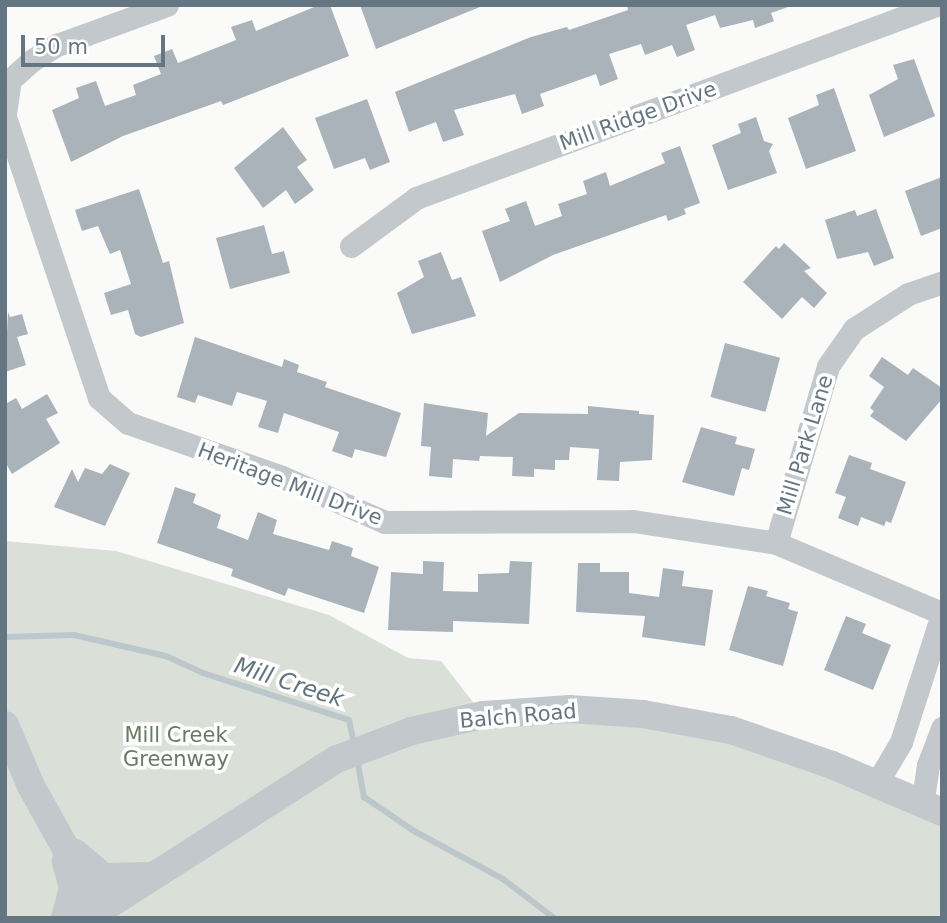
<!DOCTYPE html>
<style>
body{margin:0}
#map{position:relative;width:947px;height:923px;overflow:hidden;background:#fafaf8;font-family:"DejaVu Sans",sans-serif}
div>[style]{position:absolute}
.green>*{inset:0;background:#dadfd7}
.stream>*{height:6px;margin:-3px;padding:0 3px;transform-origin:3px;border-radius:3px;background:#bbc7cb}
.building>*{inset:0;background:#aab3b9;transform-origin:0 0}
.minor>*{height:23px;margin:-11.5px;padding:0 11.5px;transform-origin:11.5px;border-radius:11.5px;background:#c3c8cc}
.tertiary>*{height:28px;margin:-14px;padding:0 14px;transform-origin:14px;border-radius:14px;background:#c3c8cc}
span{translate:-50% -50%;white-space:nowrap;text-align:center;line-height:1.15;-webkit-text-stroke:7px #fff;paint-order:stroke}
.street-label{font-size:21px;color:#657683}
.park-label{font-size:21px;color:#687a64}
.water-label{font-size:23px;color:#60757c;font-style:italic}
.frame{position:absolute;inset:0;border:7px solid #657683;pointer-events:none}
.scale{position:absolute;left:21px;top:35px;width:144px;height:32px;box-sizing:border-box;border:4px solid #657683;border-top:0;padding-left:9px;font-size:21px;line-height:24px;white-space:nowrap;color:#657683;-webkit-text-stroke:5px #fff;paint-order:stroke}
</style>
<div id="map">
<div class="green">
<i style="clip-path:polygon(5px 541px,116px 551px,329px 615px,408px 658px,441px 661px,483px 715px,643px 714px,942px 812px,942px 918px,5px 918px)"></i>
</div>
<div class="stream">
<i style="left:5px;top:637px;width:69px;rotate:-1.7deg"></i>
<i style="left:74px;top:635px;width:94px;rotate:12.9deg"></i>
<i style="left:166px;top:656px;width:41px;rotate:24.7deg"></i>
<i style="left:203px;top:673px;width:153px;rotate:17.8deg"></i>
<i style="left:349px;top:720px;width:25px;rotate:78deg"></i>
<i style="left:357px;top:758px;width:40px;rotate:80deg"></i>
<i style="left:364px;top:797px;width:60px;rotate:34.2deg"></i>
<i style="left:414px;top:831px;width:101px;rotate:28.3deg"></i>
<i style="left:503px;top:879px;width:64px;rotate:37.4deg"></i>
</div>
<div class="building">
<i style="clip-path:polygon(319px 5px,330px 5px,349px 56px,223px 105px,221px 101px,123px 136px,71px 162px,52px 110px,79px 98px,76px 88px,96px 81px,105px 106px,136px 95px,133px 85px,161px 74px,154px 56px,172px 49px,178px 63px,236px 40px,231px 27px,252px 20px,256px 31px)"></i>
<i style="clip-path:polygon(360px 5px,479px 5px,480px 7px,376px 49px)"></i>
<i style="clip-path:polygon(627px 5px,788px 7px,771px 13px,774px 21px,755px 28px,753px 20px,720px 28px,715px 15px,686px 25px,695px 50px,677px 57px,672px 45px,645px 55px,641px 44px,609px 54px,618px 79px,600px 86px,596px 74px,540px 94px,544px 106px,522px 114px,515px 94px,454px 110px,464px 135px,443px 142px,436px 122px,409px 132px,395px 92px,531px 37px,567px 27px,569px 30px,628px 10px)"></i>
<i style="clip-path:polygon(914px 59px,935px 116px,884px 137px,869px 95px,898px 79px,893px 65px)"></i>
<i style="clip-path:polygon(834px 88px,856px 151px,806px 169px,788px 118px,819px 105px,816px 95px)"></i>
<i style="clip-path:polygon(367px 99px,390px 162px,370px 170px,365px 158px,334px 169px,315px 118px)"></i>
<i style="clip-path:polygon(756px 117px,764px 141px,773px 144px,769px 151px,777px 173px,728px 190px,712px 145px,741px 133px,738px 124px)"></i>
<i style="clip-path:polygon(283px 127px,307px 160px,297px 167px,314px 190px,295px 204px,286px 190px,263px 208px,234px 168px)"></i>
<i style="clip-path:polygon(680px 146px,700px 203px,684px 209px,686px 214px,668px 221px,666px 215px,553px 255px,500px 282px,482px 231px,510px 221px,505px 209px,526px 201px,535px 226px,562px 216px,558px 204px,587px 194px,583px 181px,606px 172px,610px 186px,665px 163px,661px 153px)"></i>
<i style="clip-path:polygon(942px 177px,942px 228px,921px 236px,905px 191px)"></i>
<i style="clip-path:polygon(139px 189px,163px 263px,169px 261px,184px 323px,141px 337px,135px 334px,128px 310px,111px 315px,104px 293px,131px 284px,120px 250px,110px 254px,98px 226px,82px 231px,75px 210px)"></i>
<i style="clip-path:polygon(876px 209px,894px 258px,874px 266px,868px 252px,837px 259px,825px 220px,855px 210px,857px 216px)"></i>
<i style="clip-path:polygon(264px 225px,272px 254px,284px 251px,290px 273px,230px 289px,216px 238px)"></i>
<i style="clip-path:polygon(784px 243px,811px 268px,804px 271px,827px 293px,814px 308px,802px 297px,782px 319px,743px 282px,776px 246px,779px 249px)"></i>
<i style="clip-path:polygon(441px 252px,452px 280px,461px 277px,476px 316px,412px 334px,397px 293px,424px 277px,418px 261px)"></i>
<i style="clip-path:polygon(8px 312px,10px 317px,22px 314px,28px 334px,17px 337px,26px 365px,5px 372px)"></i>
<i style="clip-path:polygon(195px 337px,282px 367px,284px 359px,299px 365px,297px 372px,327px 382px,325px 387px,401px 413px,386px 457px,355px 449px,352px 458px,332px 451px,339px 432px,284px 413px,278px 433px,258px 427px,267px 401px,237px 392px,232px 406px,198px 395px,195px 403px,177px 397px)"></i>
<i style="left:725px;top:343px;width:57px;height:56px;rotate:15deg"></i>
<i style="clip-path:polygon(882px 357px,908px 375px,913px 368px,942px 388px,942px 399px,906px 441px,870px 416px,874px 411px,870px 408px,884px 387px,869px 376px)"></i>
<i style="clip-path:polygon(47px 394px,58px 413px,46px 419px,60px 443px,12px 474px,5px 462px,5px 404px,16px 398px,22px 409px)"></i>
<i style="clip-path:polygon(424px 403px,488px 413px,486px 436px,519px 413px,588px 414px,588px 406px,639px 411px,639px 414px,654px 415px,652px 460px,620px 462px,619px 481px,597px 480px,599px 449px,570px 447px,569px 460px,555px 460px,555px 470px,534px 469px,534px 477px,512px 476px,513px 457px,480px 456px,479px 461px,453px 459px,452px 478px,429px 476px,431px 447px,421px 446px)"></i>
<i style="clip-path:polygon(701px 427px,737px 437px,735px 444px,755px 449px,749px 470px,742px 468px,734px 496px,682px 482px)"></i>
<i style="clip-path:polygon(849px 455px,872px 463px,870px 469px,906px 482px,891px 523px,886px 521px,884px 526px,861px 517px,858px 526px,838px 518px,846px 497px,835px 493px)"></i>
<i style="clip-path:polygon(110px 464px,130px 473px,105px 526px,54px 507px,72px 469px,78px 482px,85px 468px,102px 474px)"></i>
<i style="clip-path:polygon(175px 487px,196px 494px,193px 503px,221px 515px,217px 528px,248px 540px,258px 512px,277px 520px,273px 534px,329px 550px,332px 541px,353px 548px,351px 556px,379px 567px,364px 613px,288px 588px,285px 596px,231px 576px,233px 569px,157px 543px)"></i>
<i style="clip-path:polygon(423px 561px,444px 562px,443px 591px,478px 592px,478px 574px,509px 573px,510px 561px,532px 562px,529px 624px,453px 621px,453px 632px,388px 630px,391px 572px,423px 574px)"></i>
<i style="clip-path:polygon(578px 563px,600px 563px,600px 572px,629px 572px,629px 593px,659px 597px,663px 568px,684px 571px,682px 586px,713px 590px,705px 646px,642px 637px,645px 616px,576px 612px)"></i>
<i style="clip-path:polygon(748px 586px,768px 591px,766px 596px,790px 603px,788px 609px,798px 612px,783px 666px,729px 650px)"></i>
<i style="clip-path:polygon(846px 616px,866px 624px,862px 633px,891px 645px,873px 690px,824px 670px)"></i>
</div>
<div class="minor">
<i style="left:5px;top:114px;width:34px;rotate:-82deg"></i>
<i style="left:10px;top:80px;width:28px;rotate:-42deg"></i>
<i style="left:31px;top:61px;width:31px;rotate:-32deg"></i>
<i style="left:57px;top:45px;width:117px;rotate:-20deg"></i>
<i style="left:5px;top:117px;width:296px;rotate:71.5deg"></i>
<i style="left:99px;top:398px;width:38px;rotate:41deg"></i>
<i style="left:128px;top:423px;width:163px;rotate:19.3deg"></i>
<i style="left:282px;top:477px;width:112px;rotate:23.6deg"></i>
<i style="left:385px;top:522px;width:248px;rotate:-0.2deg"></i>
<i style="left:633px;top:521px;width:145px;rotate:8.7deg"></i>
<i style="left:776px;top:543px;width:180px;rotate:22.9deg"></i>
<i style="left:351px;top:246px;width:81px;rotate:-36.4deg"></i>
<i style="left:416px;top:198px;width:555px;rotate:-20.36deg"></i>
<i style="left:776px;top:543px;width:184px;rotate:-73.6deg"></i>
<i style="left:828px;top:366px;width:45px;rotate:-54.9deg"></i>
<i style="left:854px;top:329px;width:64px;rotate:-32.9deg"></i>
<i style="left:908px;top:294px;width:36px;rotate:-19deg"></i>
<i style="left:875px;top:786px;width:51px;rotate:-59.4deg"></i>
<i style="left:901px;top:742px;width:134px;rotate:-72.2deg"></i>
<i style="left:922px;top:806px;width:41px;rotate:-81.7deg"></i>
<i style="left:928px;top:765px;width:40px;rotate:-69deg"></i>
</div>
<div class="tertiary">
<i style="left:5px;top:725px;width:66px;rotate:66.9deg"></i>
<i style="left:31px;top:786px;width:142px;rotate:60.9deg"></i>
<i style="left:75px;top:853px;width:38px;rotate:40deg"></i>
<i style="left:104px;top:877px;width:46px;rotate:-1.2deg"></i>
<i style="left:65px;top:918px;width:31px;rotate:-75deg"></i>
<i style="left:73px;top:888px;width:28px;rotate:-105deg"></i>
<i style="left:88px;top:918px;width:295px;rotate:-32.6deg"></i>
<i style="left:337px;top:759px;width:80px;rotate:-20.5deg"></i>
<i style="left:412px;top:731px;width:73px;rotate:-12.7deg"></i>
<i style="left:483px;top:715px;width:87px;rotate:-3.9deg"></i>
<i style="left:570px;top:709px;width:73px;rotate:3.9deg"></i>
<i style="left:643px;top:714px;width:89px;rotate:10.3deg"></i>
<i style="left:731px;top:730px;width:107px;rotate:19.1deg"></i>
<i style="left:832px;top:765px;width:120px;rotate:23.1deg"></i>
</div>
<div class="street-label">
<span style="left:638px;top:116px;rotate:-20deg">Mill Ridge Drive</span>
<span style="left:805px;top:445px;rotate:-73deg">Mill Park Lane</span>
<span style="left:290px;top:484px;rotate:21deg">Heritage Mill Drive</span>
<span style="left:518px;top:716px;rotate:-5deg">Balch Road</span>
</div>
<div class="park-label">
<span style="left:176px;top:747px">Mill Creek<br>Greenway</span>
</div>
<div class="water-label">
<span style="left:289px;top:682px;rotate:18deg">Mill Creek</span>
</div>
<div class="frame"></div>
<div class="scale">50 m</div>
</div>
